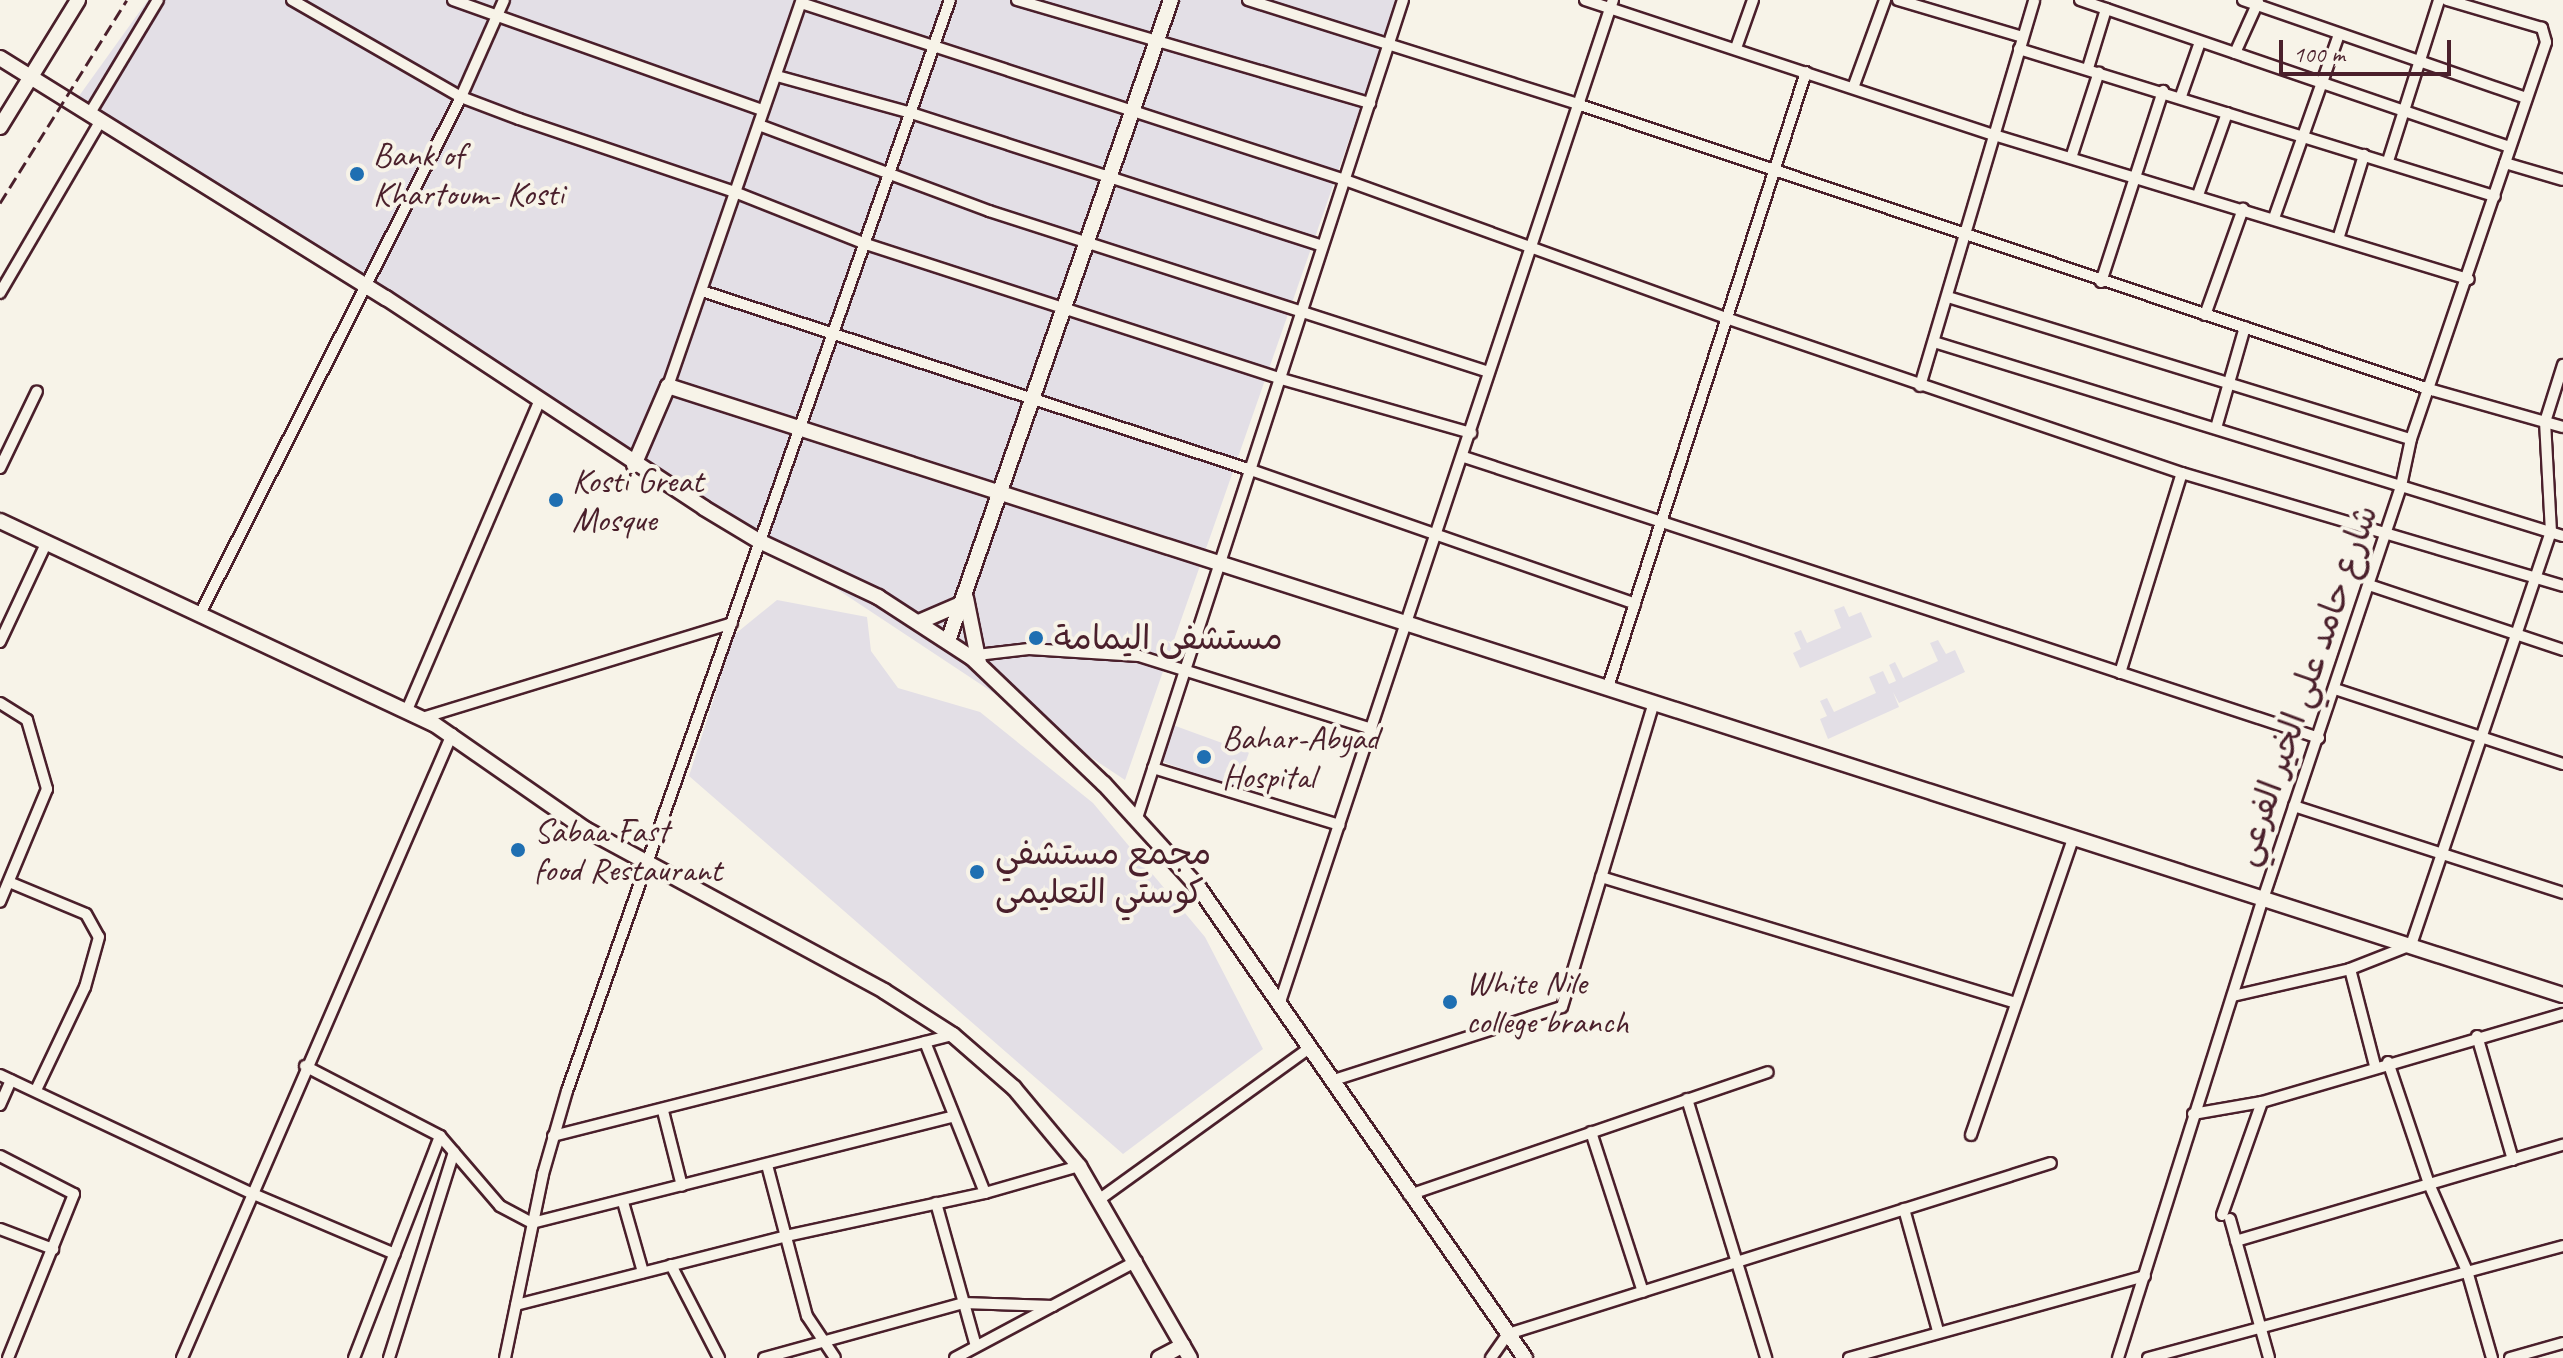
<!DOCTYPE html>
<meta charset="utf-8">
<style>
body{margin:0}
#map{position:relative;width:2563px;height:1358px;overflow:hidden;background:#f7f3e8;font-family:Caveat,"Playpen Sans Arabic",sans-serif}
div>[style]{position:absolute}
.built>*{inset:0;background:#e3dfe6;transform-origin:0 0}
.roads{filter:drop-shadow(2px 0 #4a1f2b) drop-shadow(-2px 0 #4a1f2b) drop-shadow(0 2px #4a1f2b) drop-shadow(0 -2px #4a1f2b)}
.street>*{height:10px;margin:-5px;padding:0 5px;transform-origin:5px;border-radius:5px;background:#f7f3e8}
.secondary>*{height:14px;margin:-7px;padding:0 7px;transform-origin:7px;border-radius:7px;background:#f7f3e8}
.rail>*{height:3px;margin-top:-1.5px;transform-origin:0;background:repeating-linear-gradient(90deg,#4a1f2b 0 12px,transparent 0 18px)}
.dots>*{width:22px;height:22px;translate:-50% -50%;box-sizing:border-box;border:4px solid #f7f3e8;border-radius:50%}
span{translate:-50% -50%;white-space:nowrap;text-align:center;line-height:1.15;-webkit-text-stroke:8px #f7f3e8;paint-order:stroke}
.poi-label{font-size:34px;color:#4a1f2b}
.left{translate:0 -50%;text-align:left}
.street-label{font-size:34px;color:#4a1f2b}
.scale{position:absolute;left:2279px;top:40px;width:172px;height:36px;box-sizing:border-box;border:4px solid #4a1f2b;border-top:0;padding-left:10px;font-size:24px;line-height:28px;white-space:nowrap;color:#4a1f2b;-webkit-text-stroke:6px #f7f3e8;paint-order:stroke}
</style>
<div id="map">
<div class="built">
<i style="clip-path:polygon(148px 0,1398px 0,1125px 780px,354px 269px,79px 96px)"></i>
<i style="clip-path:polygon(777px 600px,867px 617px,871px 651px,898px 688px,980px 712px,1093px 803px,1205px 937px,1263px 1049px,1123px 1154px,689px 776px,734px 635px)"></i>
<i style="clip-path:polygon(1844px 606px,1849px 617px,1861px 612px,1872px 637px,1800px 668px,1793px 653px,1801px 649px,1794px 633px,1801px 630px,1807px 643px,1841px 628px,1834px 610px)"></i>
<i style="clip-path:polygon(1938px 640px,1946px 654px,1955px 650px,1965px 672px,1899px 703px,1893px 692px,1899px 707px,1828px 739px,1820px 719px,1827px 716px,1820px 701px,1827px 698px,1834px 712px,1876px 693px,1869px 677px,1883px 671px,1889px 684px,1896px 681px,1889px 665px,1895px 662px,1903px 678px,1938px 661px,1930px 643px)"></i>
<i style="left:1170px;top:724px;width:84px;height:38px;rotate:20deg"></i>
</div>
<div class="roads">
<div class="street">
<i style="left:292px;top:0;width:195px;rotate:29.9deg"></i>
<i style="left:461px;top:97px;width:62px;rotate:20.8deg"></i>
<i style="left:519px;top:119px;width:230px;rotate:18.7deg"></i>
<i style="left:737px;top:193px;width:139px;rotate:21.6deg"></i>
<i style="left:866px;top:244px;width:433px;rotate:18deg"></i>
<i style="left:1278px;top:378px;width:201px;rotate:15.9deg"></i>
<i style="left:453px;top:0;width:328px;rotate:19.6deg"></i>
<i style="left:1017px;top:0;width:368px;rotate:16.3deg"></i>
<i style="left:1248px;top:0;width:345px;rotate:17.5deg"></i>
<i style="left:1577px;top:104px;width:902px;rotate:18.5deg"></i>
<i style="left:2432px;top:390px;width:136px;rotate:15.8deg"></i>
<i style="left:1585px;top:0;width:431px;rotate:18.3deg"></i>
<i style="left:1994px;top:135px;width:496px;rotate:16.9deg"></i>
<i style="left:1898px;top:0;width:130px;rotate:16.5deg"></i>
<i style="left:2080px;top:0;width:454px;rotate:18.9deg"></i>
<i style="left:2243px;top:0;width:299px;rotate:19.1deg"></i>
<i style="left:801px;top:3px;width:572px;rotate:18.02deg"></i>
<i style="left:1345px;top:180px;width:405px;rotate:19.9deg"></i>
<i style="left:1726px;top:318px;width:482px;rotate:18.8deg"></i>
<i style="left:2182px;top:473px;width:397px;rotate:16.5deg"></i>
<i style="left:1736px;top:48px;width:51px;rotate:-70.5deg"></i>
<i style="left:2019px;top:49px;width:498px;rotate:17.2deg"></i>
<i style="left:2235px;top:53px;width:56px;rotate:-65.7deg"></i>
<i style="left:2088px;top:68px;width:62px;rotate:-73deg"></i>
<i style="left:777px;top:76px;width:136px;rotate:15.4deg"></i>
<i style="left:908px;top:112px;width:435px;rotate:17.9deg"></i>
<i style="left:1853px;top:88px;width:94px;rotate:-70deg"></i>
<i style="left:2181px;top:96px;width:57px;rotate:-70.6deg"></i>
<i style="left:90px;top:113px;width:132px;rotate:-59deg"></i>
<i style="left:759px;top:125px;width:246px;rotate:20.5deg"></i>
<i style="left:989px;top:211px;width:525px;rotate:17.85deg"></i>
<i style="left:2071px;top:158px;width:90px;rotate:-72deg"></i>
<i style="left:2388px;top:161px;width:169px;rotate:-72.4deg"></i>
<i style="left:2505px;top:163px;width:60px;rotate:16.3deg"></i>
<i style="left:2198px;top:195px;width:87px;rotate:-70.5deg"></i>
<i style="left:2274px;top:218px;width:195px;rotate:-70.5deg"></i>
<i style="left:2339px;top:236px;width:85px;rotate:-72.8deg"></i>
<i style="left:2101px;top:282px;width:201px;rotate:-72deg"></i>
<i style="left:702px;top:291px;width:574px;rotate:18.06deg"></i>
<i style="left:1248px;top:469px;width:410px;rotate:19.2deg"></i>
<i style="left:0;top:293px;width:200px;rotate:-59.7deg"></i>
<i style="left:1948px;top:297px;width:484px;rotate:17.1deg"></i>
<i style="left:2205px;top:315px;width:113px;rotate:-70.3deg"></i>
<i style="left:1934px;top:342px;width:658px;rotate:17.14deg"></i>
<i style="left:668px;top:386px;width:409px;rotate:-70.9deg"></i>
<i style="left:1920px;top:386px;width:402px;rotate:-73.5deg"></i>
<i style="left:2216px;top:428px;width:105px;rotate:-74deg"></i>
<i style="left:1464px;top:457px;width:900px;rotate:18.19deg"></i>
<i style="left:0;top:468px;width:85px;rotate:-64.3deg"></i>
<i style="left:2369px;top:585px;width:205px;rotate:18.5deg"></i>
<i style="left:201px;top:612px;width:577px;rotate:-63.21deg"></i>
<i style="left:461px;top:97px;width:106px;rotate:-66.1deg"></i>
<i style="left:0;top:642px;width:108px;rotate:-64.9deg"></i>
<i style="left:977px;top:655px;width:52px;rotate:-6.6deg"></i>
<i style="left:1029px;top:649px;width:110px;rotate:3.6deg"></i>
<i style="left:1139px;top:656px;width:244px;rotate:17.4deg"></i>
<i style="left:2120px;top:673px;width:209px;rotate:-72.8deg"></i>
<i style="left:1608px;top:687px;width:646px;rotate:-72.15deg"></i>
<i style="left:2335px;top:689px;width:240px;rotate:18.2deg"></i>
<i style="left:0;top:703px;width:32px;rotate:32deg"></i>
<i style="left:27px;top:720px;width:72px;rotate:73.8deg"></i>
<i style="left:47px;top:789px;width:122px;rotate:112.6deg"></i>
<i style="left:407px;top:710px;width:335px;rotate:-66.8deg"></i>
<i style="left:422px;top:718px;width:324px;rotate:-17deg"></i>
<i style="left:1153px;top:768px;width:195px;rotate:17deg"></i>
<i style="left:2294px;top:806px;width:283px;rotate:17.9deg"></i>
<i style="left:1137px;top:818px;width:860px;rotate:-71.99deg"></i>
<i style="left:1601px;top:877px;width:433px;rotate:16.9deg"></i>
<i style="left:9px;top:882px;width:83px;rotate:22.6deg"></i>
<i style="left:86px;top:914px;width:26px;rotate:61deg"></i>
<i style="left:99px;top:937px;width:52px;rotate:105.6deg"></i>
<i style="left:85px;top:987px;width:114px;rotate:115.4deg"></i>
<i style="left:2350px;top:969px;width:100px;rotate:75.5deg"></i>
<i style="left:2233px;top:996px;width:120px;rotate:-13deg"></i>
<i style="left:2350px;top:969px;width:66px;rotate:-21.5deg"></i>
<i style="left:2411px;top:945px;width:436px;rotate:-71.3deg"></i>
<i style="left:2551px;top:532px;width:110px;rotate:-93.1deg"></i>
<i style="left:2545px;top:422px;width:60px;rotate:-72.5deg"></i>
<i style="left:1280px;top:1002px;width:1056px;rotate:-71.62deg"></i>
<i style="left:2477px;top:1036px;width:129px;rotate:73.8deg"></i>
<i style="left:925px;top:1042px;width:162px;rotate:68.3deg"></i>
<i style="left:2388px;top:1062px;width:129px;rotate:71.4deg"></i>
<i style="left:2429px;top:1184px;width:95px;rotate:66.4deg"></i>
<i style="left:2467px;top:1271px;width:91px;rotate:74deg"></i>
<i style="left:305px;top:1066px;width:152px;rotate:27.4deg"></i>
<i style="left:440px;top:1136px;width:92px;rotate:49.4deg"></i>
<i style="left:500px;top:1206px;width:36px;rotate:28deg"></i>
<i style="left:532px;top:1223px;width:435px;rotate:-14.2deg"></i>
<i style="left:0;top:1075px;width:277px;rotate:25.2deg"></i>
<i style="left:251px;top:1193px;width:156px;rotate:23deg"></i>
<i style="left:1334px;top:1080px;width:239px;rotate:-17.8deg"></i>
<i style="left:1562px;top:1007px;width:318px;rotate:-73.2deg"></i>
<i style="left:1687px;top:1099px;width:271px;rotate:73deg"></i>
<i style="left:0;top:1105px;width:27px;rotate:-66deg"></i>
<i style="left:663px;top:1111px;width:77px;rotate:75.8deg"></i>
<i style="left:2193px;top:1114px;width:70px;rotate:-9.9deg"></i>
<i style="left:2262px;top:1102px;width:314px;rotate:-16.3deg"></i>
<i style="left:1591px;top:1132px;width:168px;rotate:72deg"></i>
<i style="left:1971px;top:1135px;width:313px;rotate:-71deg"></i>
<i style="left:553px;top:1136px;width:413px;rotate:-14.2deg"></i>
<i style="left:0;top:1156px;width:83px;rotate:27.2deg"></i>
<i style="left:74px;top:1194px;width:177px;rotate:111.9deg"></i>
<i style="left:767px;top:1165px;width:156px;rotate:75.2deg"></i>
<i style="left:807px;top:1316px;width:50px;rotate:56.3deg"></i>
<i style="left:1409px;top:1195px;width:379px;rotate:-18.9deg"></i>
<i style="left:1100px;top:1199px;width:260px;rotate:-35.8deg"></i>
<i style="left:623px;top:1202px;width:73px;rotate:74.1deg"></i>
<i style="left:936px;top:1203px;width:148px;rotate:74.4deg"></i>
<i style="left:1904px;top:1209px;width:127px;rotate:74.4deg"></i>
<i style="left:2222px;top:1215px;width:120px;rotate:-70.5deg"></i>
<i style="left:2230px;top:1219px;width:144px;rotate:74.3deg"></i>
<i style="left:0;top:1229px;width:57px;rotate:20.7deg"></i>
<i style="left:2236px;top:1241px;width:341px;rotate:-16.4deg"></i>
<i style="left:671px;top:1265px;width:105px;rotate:62.7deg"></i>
<i style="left:516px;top:1305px;width:279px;rotate:-14.3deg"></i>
<i style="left:786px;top:1236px;width:204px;rotate:-12.2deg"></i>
<i style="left:985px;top:1193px;width:98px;rotate:-16deg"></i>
<i style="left:182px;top:1358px;width:680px;rotate:-66.6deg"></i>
<i style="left:354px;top:1358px;width:238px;rotate:-68.8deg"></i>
<i style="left:389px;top:1358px;width:216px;rotate:-72.5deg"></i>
<i style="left:505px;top:1358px;width:188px;rotate:-78.3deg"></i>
<i style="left:543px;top:1174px;width:86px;rotate:-73.9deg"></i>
<i style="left:567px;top:1091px;width:1156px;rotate:-70.66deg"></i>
<i style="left:764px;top:1358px;width:206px;rotate:-15.4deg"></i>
<i style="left:963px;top:1303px;width:90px;rotate:1.9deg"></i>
<i style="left:955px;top:1358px;width:206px;rotate:-28.1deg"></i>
<i style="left:1491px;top:1358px;width:29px;rotate:-55deg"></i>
<i style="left:1508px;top:1334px;width:569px;rotate:-17.48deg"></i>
<i style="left:1849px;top:1358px;width:307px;rotate:-15.5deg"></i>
<i style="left:2118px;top:1358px;width:481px;rotate:-72.5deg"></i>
<i style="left:2263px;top:899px;width:435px;rotate:-71.5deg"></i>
<i style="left:2401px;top:486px;width:48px;rotate:-78deg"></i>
<i style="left:2411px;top:439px;width:419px;rotate:-71.2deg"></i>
<i style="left:2546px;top:42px;width:15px;rotate:-106deg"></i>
<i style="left:2542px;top:28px;width:99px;rotate:-163.6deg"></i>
<i style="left:2148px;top:1358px;width:430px;rotate:-15.1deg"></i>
<i style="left:2510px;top:1358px;width:55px;rotate:-15.8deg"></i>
</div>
<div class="secondary">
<i style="left:0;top:58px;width:455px;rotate:31.9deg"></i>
<i style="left:386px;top:298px;width:381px;rotate:33.4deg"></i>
<i style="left:704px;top:508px;width:64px;rotate:31deg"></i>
<i style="left:759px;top:541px;width:132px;rotate:25.2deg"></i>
<i style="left:878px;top:597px;width:112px;rotate:33deg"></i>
<i style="left:972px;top:658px;width:182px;rotate:43.7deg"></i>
<i style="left:1104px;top:784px;width:141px;rotate:47.6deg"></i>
<i style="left:1199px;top:888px;width:572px;rotate:55.25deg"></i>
<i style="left:0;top:127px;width:149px;rotate:-58.4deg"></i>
<i style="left:634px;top:465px;width:86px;rotate:-66.7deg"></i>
<i style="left:668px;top:386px;width:1990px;rotate:17.82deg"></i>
<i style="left:0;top:521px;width:479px;rotate:25.1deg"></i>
<i style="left:434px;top:724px;width:184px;rotate:34.8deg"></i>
<i style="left:585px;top:829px;width:340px;rotate:28.4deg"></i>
<i style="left:884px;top:991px;width:82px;rotate:32.5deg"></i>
<i style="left:953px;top:1035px;width:81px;rotate:41deg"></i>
<i style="left:1014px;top:1088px;width:102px;rotate:50.2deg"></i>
<i style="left:1079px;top:1166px;width:222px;rotate:60deg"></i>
<i style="left:966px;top:598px;width:66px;rotate:78.7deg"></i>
<i style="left:919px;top:622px;width:48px;rotate:-23.4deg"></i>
<i style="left:948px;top:641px;width:679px;rotate:-70.82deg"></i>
<i style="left:1159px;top:1358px;width:27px;rotate:-28deg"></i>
</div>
</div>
<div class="rail">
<i style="left:0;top:203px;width:239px;rotate:-58deg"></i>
</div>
<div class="dots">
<i style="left:357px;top:174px;background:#1f6fb2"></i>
<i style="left:556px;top:500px;background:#1f6fb2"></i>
<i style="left:1036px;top:638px;background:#1f6fb2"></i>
<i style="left:1204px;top:757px;background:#1f6fb2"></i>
<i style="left:518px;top:850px;background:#1f6fb2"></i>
<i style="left:977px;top:872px;background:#1f6fb2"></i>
<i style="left:1450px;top:1002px;background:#1f6fb2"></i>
</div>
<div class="poi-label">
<span class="left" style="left:373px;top:174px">Bank of<br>Khartoum- Kosti</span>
<span class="left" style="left:572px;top:500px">Kosti Great<br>Mosque</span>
<span class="left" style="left:1054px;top:638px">مستشفى اليمامة</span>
<span class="left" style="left:1222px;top:757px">Bahar-Abyad<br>Hospital</span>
<span class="left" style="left:534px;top:850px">Sabaa Fast<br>food Restaurant</span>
<span class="left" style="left:995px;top:872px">مجمع مستشفي<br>كوستي التعليمى</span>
<span class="left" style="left:1466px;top:1002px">White Nile<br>college branch</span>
</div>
<div class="street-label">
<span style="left:2305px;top:685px;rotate:-71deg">شارع حامد علي الخير الفرعي</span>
</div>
<div class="scale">100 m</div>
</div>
